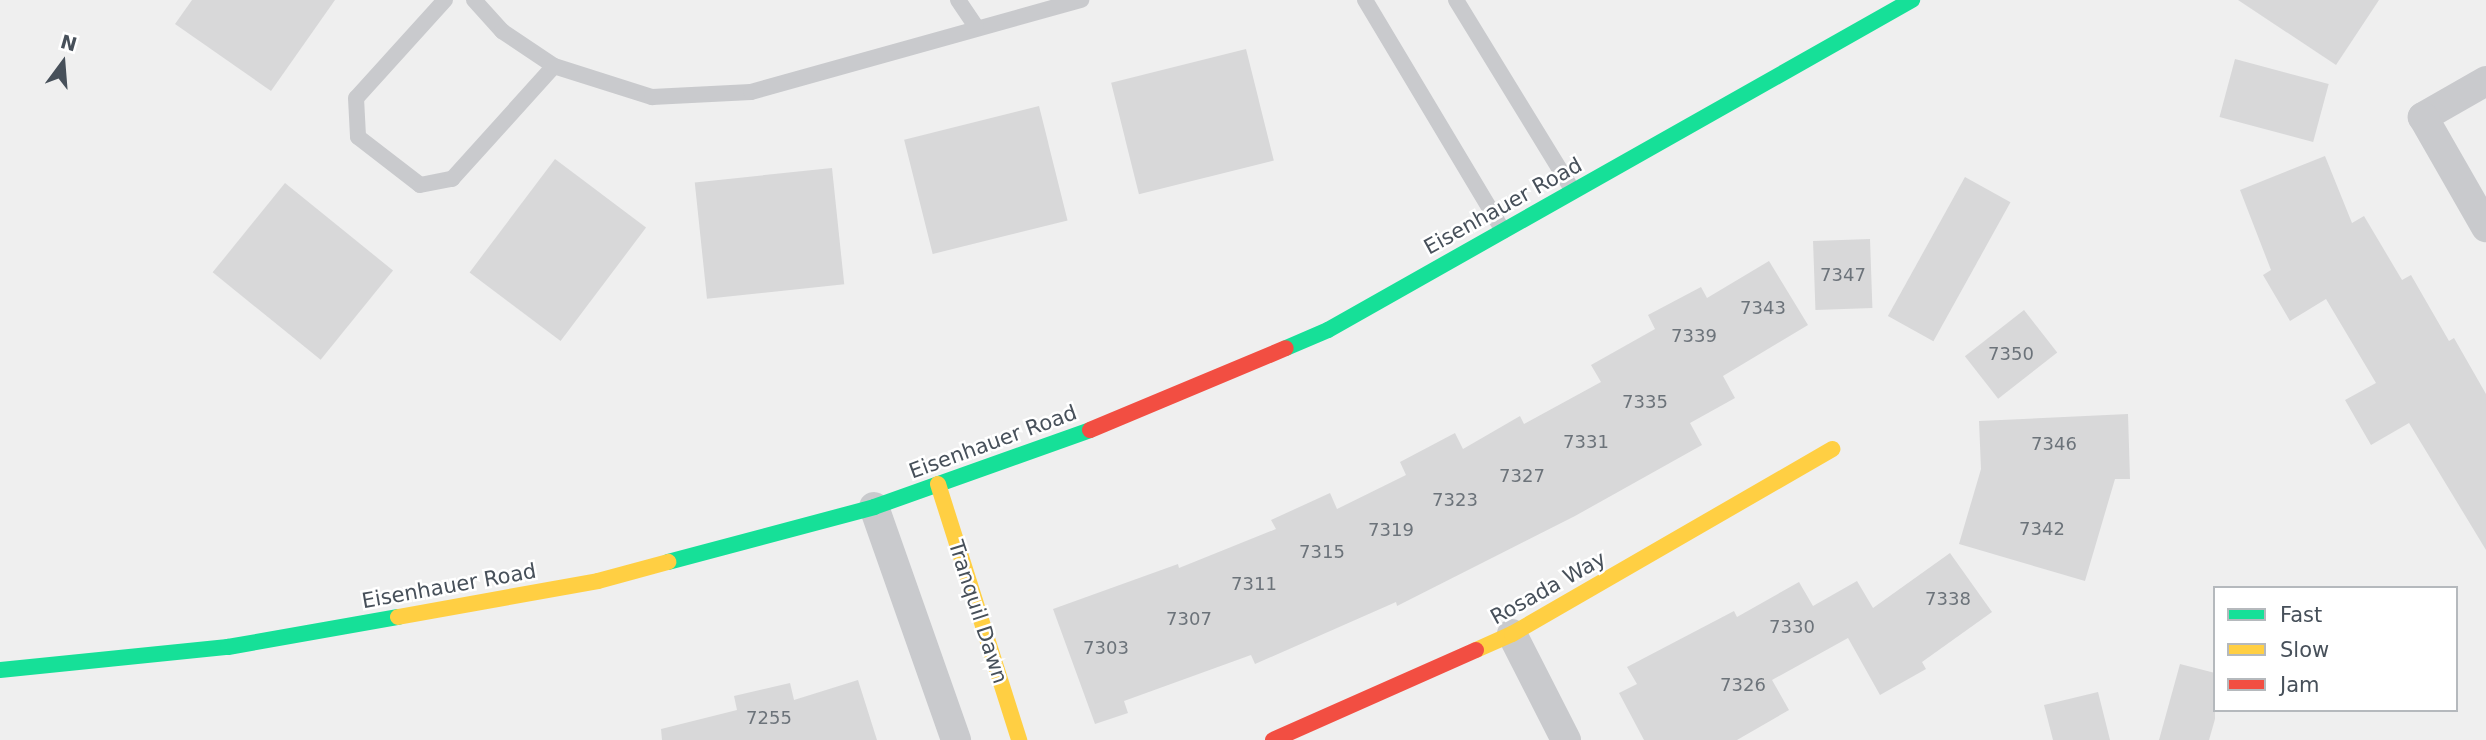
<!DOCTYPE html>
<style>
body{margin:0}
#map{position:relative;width:2486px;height:740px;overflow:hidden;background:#efefef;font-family:"DejaVu Sans",sans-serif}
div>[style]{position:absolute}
.building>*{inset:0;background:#d8d8d9;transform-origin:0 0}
.lane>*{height:16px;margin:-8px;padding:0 8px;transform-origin:8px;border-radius:8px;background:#c9cacd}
.street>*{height:30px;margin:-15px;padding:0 15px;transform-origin:15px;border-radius:15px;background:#c9cacd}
.fast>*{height:16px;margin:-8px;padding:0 8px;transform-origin:8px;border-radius:8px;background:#16e098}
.slow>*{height:16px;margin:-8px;padding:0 8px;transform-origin:8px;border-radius:8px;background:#ffcf43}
.jam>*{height:16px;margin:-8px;padding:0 8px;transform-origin:8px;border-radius:8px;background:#f24e42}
span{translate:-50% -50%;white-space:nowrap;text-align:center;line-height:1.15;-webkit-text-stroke:5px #fff;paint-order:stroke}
.number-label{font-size:18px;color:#6c737a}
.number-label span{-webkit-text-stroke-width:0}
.street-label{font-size:21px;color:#47505a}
.legend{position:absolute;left:2213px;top:586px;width:245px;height:126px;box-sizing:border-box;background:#fff;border:2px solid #b5b9bd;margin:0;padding:9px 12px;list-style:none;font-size:21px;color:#47505a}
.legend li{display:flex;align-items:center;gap:14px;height:35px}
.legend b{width:35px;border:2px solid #b5b9bd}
.north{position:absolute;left:28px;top:28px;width:70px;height:70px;-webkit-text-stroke:5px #fff;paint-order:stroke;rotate:16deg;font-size:19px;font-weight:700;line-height:28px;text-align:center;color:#47505a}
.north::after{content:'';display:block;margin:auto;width:24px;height:32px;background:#47505a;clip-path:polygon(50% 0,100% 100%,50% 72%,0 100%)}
</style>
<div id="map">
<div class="building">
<i style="clip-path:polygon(192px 0,335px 0,271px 91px,175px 24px)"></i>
<i style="clip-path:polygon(2238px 0,2379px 0,2336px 65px)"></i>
<i style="left:1246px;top:49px;width:115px;height:139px;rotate:76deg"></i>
<i style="left:2235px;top:59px;width:97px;height:60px;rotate:15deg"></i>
<i style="left:1039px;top:106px;width:118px;height:139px;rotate:76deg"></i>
<i style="clip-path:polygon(2325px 156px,2352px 223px,2364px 216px,2402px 280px,2411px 275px,2449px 341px,2454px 338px,2486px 394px,2486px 550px,2409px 423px,2371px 445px,2345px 400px,2376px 383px,2326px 299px,2290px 321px,2263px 275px,2271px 270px,2240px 190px)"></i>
<i style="left:555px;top:159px;width:114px;height:142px;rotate:37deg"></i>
<i style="left:832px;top:168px;width:117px;height:138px;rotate:84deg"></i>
<i style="left:1965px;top:177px;width:52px;height:159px;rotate:29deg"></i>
<i style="left:285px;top:183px;width:139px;height:115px;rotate:39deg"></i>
<i style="left:1870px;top:239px;width:69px;height:57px;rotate:88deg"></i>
<i style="clip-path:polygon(1769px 261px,1808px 325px,1723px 376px,1735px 398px,1690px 423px,1702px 445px,1575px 516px,1397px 606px,1396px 602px,1255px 664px,1251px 655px,1124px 701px,1128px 713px,1095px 724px,1053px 609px,1178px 564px,1179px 568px,1276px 529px,1271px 520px,1330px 493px,1337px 509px,1406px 475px,1400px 462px,1455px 433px,1463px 449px,1520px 416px,1524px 424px,1601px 382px,1591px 365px,1655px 329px,1648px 315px,1701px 287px,1707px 298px)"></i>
<i style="left:2024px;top:310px;width:54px;height:75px;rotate:52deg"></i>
<i style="clip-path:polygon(2128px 414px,2130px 479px,2115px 479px,2085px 581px,1959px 544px,1981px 469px,1979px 421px)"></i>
<i style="clip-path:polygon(1950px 553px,1992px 612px,1922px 662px,1926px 669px,1880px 695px,1848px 638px,1772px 680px,1789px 710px,1737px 740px,1644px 740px,1619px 693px,1637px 684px,1627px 667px,1734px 611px,1737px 617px,1799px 582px,1813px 606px,1857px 581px,1873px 608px)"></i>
<i style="clip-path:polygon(2180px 664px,2215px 673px,2215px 719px,2209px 740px,2159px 740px)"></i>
<i style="clip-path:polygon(858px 680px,877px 740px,662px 740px,661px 729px,737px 710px,734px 696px,790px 683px,794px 700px)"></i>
<i style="clip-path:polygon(2098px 692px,2110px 740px,2053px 740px,2044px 705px)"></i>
</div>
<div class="lane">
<i style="left:445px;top:0;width:132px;rotate:132.2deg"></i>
<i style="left:356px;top:98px;width:39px;rotate:87deg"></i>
<i style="left:358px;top:137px;width:78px;rotate:37.7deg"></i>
<i style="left:420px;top:185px;width:33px;rotate:-11deg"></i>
<i style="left:452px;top:179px;width:152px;rotate:-47.9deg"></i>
<i style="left:474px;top:0;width:42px;rotate:47.9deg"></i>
<i style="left:502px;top:31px;width:63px;rotate:33.9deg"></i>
<i style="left:554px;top:66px;width:103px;rotate:17.6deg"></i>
<i style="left:652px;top:97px;width:99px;rotate:-2.9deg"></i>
<i style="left:751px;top:92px;width:343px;rotate:-15.6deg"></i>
<i style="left:958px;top:0;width:32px;rotate:56deg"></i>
<i style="left:1365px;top:0;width:269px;rotate:59.1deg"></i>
<i style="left:1456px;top:0;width:224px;rotate:58.5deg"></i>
</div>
<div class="street">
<i style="left:2486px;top:81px;width:73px;rotate:150.3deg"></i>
<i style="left:2423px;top:117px;width:127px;rotate:60.2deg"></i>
<i style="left:874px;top:507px;width:247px;rotate:70.6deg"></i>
<i style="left:1512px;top:634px;width:119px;rotate:63deg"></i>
</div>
<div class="fast">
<i style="left:1286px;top:348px;width:46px;rotate:-23.2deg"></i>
<i style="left:1328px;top:330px;width:671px;rotate:-29.47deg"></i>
<i style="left:668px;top:562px;width:213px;rotate:-14.9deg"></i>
<i style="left:874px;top:507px;width:229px;rotate:-19.6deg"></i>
<i style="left:0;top:670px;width:229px;rotate:-5.8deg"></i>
<i style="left:228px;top:647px;width:173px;rotate:-10deg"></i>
</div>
<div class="slow">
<i style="left:938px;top:484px;width:269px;rotate:72.4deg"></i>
<i style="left:398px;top:617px;width:203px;rotate:-10.2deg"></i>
<i style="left:598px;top:581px;width:73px;rotate:-15.2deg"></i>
<i style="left:1476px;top:650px;width:39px;rotate:-24deg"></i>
<i style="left:1512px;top:634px;width:370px;rotate:-30deg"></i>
</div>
<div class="jam">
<i style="left:1090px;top:430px;width:212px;rotate:-22.7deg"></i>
<i style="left:1273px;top:740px;width:222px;rotate:-23.9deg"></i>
</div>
<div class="number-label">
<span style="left:1843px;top:275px">7347</span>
<span style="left:1763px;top:308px">7343</span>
<span style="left:1694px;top:336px">7339</span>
<span style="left:2011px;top:354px">7350</span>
<span style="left:1645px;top:402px">7335</span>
<span style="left:1586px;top:442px">7331</span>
<span style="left:2054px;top:444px">7346</span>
<span style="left:1522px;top:476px">7327</span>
<span style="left:1455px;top:500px">7323</span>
<span style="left:2042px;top:529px">7342</span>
<span style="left:1391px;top:530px">7319</span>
<span style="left:1322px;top:552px">7315</span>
<span style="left:1254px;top:584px">7311</span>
<span style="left:1948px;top:599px">7338</span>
<span style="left:1189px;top:619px">7307</span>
<span style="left:1792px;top:627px">7330</span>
<span style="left:1106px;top:648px">7303</span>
<span style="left:1743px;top:685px">7326</span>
<span style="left:769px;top:718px">7255</span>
</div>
<div class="street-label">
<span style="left:1503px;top:206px;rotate:-29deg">Eisenhauer Road</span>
<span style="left:993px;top:442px;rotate:-20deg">Eisenhauer Road</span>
<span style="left:449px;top:586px;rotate:-10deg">Eisenhauer Road</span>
<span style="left:1548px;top:588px;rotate:-29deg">Rosada Way</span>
<span style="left:978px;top:612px;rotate:72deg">Tranquil Dawn</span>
</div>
<ul class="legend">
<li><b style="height:9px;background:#16e098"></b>Fast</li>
<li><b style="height:9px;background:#ffcf43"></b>Slow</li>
<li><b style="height:9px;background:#f24e42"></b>Jam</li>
</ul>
<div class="north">N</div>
</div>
